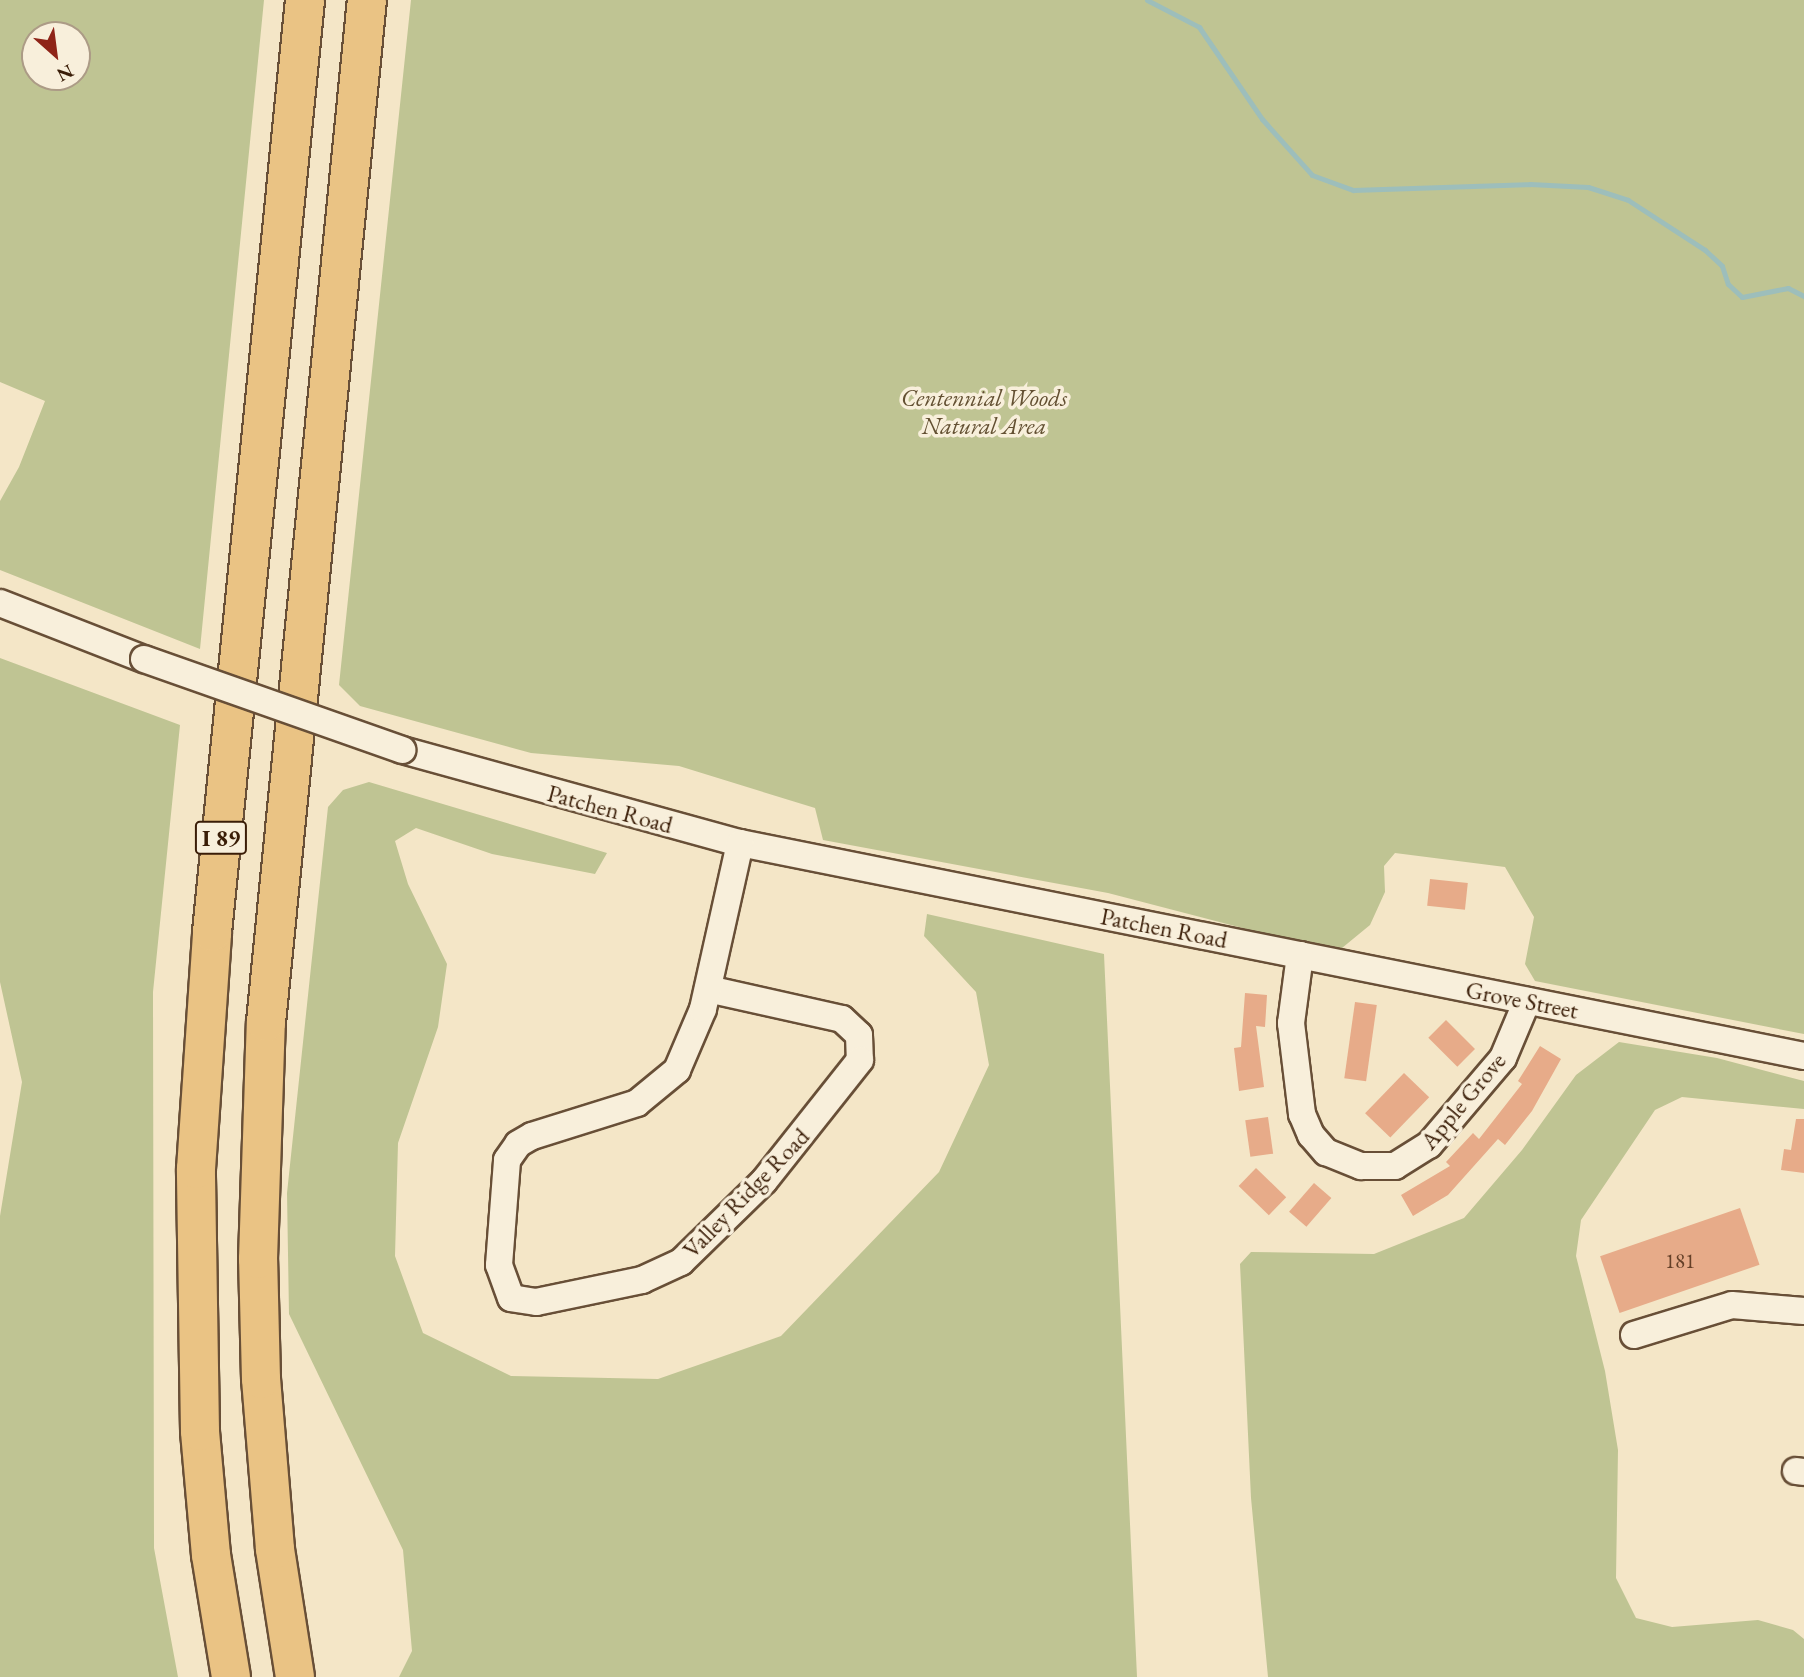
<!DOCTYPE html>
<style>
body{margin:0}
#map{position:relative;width:1804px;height:1677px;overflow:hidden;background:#f4e6c7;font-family:"EB Garamond",serif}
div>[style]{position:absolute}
.green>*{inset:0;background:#bfc493}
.stream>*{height:5px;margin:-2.5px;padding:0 2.5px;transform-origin:2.5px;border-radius:2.5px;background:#9dbebb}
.building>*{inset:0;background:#e7ab89;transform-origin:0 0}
.roads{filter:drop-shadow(2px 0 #684f37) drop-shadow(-2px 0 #684f37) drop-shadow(0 2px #684f37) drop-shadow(0 -2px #684f37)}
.minor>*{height:26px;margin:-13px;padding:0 13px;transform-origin:13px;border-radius:13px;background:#f8efdb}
.highway>*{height:38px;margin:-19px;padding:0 19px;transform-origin:19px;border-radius:19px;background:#eac384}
.bridges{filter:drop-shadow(2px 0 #684f37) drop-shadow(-2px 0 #684f37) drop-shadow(0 2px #684f37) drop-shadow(0 -2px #684f37)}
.minor-bridge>*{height:26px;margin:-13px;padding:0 13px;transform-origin:13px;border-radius:13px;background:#f8efdb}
span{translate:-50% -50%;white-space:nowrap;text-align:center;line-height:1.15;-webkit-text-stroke:7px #f8efdb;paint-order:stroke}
.number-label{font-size:21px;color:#654028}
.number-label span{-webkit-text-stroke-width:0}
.shield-label span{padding:2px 5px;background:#f8efdb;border:2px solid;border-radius:5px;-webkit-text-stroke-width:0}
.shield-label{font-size:23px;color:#3a1d07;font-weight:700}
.park-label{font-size:24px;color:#624f31;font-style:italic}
.street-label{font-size:24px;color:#3a1d07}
.north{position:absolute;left:21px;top:21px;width:70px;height:70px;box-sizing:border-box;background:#f8efdb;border:2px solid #ac9b86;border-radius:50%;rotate:152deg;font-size:19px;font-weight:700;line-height:28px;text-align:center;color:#3a1d07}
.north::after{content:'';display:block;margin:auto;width:24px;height:32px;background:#8f2418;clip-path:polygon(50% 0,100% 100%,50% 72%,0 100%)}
</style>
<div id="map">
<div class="green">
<i style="clip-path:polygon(evenodd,0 0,264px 0,200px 649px,0 570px,0 501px,19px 467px,45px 401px,0 382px,0 0,35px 35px,77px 35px,77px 77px,35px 77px,35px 35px)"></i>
<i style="clip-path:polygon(411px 0,1804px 0,1804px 1034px,1535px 981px,1525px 964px,1534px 917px,1505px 867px,1395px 853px,1384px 866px,1385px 892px,1370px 925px,1342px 948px,1254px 931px,1108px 893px,823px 840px,815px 808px,679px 766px,531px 753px,360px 706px,339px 685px)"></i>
<i style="clip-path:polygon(0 658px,180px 725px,153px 992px,154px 1548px,178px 1677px,0 1677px,0 1216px,22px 1082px,0 982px)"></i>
<i style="clip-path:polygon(369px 782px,607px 853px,595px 874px,492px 854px,416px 828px,395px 841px,408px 884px,447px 964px,438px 1027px,398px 1143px,395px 1256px,423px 1333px,511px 1376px,658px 1379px,781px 1336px,939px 1172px,989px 1065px,976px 992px,924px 936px,927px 914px,1104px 954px,1137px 1677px,399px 1677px,412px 1651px,403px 1550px,289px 1314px,287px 1193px,328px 807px,343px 790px)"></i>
<i style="clip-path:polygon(1619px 1042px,1717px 1058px,1804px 1081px,1804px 1109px,1682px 1097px,1655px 1110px,1581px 1220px,1576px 1256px,1605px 1371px,1618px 1450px,1616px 1578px,1636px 1618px,1672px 1627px,1758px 1620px,1793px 1630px,1804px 1639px,1804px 1677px,1268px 1677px,1251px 1498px,1240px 1264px,1251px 1252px,1374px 1254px,1464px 1218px,1522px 1150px,1576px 1075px)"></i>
</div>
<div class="stream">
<i style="left:1147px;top:0;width:59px;rotate:27.4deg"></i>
<i style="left:1199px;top:27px;width:112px;rotate:55.6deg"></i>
<i style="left:1262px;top:119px;width:75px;rotate:48.2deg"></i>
<i style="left:1312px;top:175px;width:44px;rotate:20.1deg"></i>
<i style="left:1353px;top:190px;width:177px;rotate:-1.9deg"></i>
<i style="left:1530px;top:184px;width:58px;rotate:3deg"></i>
<i style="left:1588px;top:187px;width:42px;rotate:18deg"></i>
<i style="left:1628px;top:200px;width:92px;rotate:33deg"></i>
<i style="left:1705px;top:250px;width:23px;rotate:43deg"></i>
<i style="left:1722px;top:266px;width:19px;rotate:72deg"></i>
<i style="left:1728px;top:284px;width:19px;rotate:43deg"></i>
<i style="left:1742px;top:297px;width:47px;rotate:-11.1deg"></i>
<i style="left:1788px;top:288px;width:18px;rotate:27deg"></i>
</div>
<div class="building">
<i style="left:1430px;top:879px;width:38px;height:27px;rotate:6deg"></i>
<i style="clip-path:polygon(1245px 993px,1267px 995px,1265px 1027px,1256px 1026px,1264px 1087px,1239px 1091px,1234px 1048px,1241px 1047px)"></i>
<i style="left:1355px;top:1002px;width:22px;height:77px;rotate:8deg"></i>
<i style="left:1446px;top:1020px;width:41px;height:25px;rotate:45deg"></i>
<i style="clip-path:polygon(1540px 1046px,1561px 1059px,1532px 1111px,1505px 1145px,1498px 1139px,1448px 1195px,1413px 1216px,1401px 1195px,1450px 1166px,1446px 1162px,1473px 1133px,1479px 1139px,1522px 1084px,1518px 1081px)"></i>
<i style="left:1404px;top:1073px;width:35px;height:56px;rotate:44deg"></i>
<i style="left:1268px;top:1117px;width:37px;height:23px;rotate:82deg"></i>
<i style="clip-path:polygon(1796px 1119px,1804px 1119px,1804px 1173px,1781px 1170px,1784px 1149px,1791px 1150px)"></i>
<i style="left:1256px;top:1168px;width:42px;height:25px;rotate:44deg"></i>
<i style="left:1314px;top:1183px;width:23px;height:38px;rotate:41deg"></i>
<i style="left:1740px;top:1208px;width:60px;height:148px;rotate:71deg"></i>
</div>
<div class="roads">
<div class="minor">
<i style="left:0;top:603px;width:155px;rotate:21.3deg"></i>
<i style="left:402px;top:750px;width:351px;rotate:15.4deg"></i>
<i style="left:740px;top:843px;width:1085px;rotate:11.32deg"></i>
<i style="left:1300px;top:955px;width:69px;rotate:97.5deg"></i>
<i style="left:1291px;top:1023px;width:92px;rotate:83.1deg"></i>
<i style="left:1302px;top:1114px;width:23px;rotate:67deg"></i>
<i style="left:1311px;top:1135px;width:23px;rotate:49deg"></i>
<i style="left:1326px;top:1152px;width:38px;rotate:22deg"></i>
<i style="left:1361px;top:1166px;width:34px"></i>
<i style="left:1395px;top:1166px;width:40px;rotate:-32deg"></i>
<i style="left:1429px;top:1145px;width:114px;rotate:-49.6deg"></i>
<i style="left:1503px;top:1058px;width:62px;rotate:-67.2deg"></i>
<i style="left:708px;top:989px;width:137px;rotate:12.6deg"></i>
<i style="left:842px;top:1019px;width:23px;rotate:43deg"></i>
<i style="left:859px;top:1035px;width:25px;rotate:88deg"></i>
<i style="left:860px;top:1060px;width:154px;rotate:128.4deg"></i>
<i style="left:764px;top:1181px;width:116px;rotate:135.7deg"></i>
<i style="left:681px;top:1262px;width:43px;rotate:155.2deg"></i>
<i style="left:642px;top:1280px;width:108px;rotate:168.3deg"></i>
<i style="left:536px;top:1302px;width:25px;rotate:-171deg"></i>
<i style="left:511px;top:1298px;width:35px;rotate:-110deg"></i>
<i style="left:499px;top:1265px;width:105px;rotate:-85.6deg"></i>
<i style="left:507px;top:1160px;width:19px;rotate:-55deg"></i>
<i style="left:518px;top:1144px;width:16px;rotate:-30deg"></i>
<i style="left:532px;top:1136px;width:110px;rotate:-17.4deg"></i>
<i style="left:637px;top:1103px;width:52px;rotate:-39.5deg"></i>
<i style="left:677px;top:1070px;width:66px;rotate:-66.9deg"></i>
<i style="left:703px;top:1009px;width:170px;rotate:-77.4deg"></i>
<i style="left:1634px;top:1335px;width:102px;rotate:-17deg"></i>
<i style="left:1732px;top:1305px;width:72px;rotate:4.8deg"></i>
<i style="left:1796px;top:1471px;width:8px;rotate:7deg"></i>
</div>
<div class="highway">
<i style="left:231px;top:1677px;width:124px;rotate:-99.3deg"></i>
<i style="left:211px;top:1555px;width:124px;rotate:-95.1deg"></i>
<i style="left:200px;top:1431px;width:262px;rotate:-90.9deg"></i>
<i style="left:196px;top:1169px;width:238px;rotate:-86.1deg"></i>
<i style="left:212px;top:932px;width:937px;rotate:-84.3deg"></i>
<i style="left:295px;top:1677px;width:130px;rotate:-98.9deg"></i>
<i style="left:275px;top:1549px;width:171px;rotate:-94.7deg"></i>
<i style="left:261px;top:1379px;width:120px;rotate:-91.4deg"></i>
<i style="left:258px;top:1259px;width:237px;rotate:-88.1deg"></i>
<i style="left:266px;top:1022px;width:1027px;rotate:-84.36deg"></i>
</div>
</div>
<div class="bridges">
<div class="minor-bridge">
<i style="left:144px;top:659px;width:274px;rotate:19.4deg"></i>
</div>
</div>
<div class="number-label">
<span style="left:1680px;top:1261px">181</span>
</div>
<div class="shield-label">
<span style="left:221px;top:838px">I 89</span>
</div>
<div class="park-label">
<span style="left:984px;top:412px">Centennial Woods<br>Natural Area</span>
</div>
<div class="street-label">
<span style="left:610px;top:809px;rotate:15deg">Patchen Road</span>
<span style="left:1164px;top:928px;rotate:11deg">Patchen Road</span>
<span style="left:1522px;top:1000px;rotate:11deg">Grove Street</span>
<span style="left:1463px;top:1101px;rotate:-50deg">Apple Grove</span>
<span style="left:746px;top:1193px;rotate:-46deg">Valley Ridge Road</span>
</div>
<div class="north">N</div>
</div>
